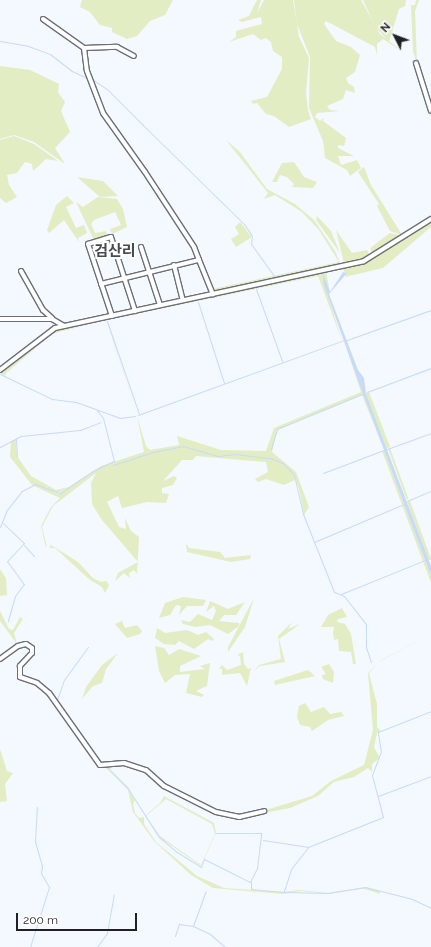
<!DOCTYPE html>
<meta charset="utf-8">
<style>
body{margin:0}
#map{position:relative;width:431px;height:947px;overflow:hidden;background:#f4f8ff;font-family:Raleway,"Noto Sans KR",sans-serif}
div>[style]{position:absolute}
.green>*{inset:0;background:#e2edc4;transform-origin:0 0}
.water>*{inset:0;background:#c8dafa}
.stream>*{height:1px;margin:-0.5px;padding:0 0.5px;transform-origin:0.5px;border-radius:0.5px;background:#c8dafa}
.roads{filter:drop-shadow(1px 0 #6b6f77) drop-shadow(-1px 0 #6b6f77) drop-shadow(0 1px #6b6f77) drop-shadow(0 -1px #6b6f77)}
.minor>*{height:4px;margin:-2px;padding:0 2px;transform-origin:2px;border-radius:2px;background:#fff}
span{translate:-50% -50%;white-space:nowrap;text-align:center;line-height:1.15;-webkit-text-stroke:4px #fff;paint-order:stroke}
.quarter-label{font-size:15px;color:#464a51;font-weight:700}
.north{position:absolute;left:375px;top:16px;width:40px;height:40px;-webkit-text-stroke:3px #fff;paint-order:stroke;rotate:312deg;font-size:11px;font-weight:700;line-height:16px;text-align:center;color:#1f2124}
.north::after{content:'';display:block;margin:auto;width:14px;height:18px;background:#1f2124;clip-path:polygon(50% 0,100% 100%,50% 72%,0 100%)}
.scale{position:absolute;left:16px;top:913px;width:121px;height:18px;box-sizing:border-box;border:2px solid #1f2124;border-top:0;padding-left:5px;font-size:12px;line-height:14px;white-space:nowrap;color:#1f2124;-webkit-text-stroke:3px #fff;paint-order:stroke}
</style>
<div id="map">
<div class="green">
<i style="clip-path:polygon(82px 0,173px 0,165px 15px,150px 21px,137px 36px,127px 39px,112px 32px,112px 28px,100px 25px,90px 12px,80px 7px)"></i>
<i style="clip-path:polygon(257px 0,261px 0,257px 13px,264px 0,293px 0,297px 24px,294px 0,361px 0,380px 34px,403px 52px,383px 39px,377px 44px,377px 55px,375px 47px,326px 21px,324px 24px,336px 41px,351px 47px,360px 55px,355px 72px,346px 78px,348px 83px,354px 87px,355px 93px,346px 90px,343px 99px,327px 106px,330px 110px,340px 111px,317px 113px,315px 117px,320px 121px,324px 118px,323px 121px,346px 138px,344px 146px,338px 145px,338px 148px,354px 156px,338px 156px,341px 165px,357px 160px,361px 168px,350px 176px,347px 170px,325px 158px,323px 141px,309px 108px,310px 57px,297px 24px,299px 37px,309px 58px,306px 93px,308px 110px,311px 119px,289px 127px,274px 116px,266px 114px,257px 103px,253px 104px,251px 101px,267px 97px,282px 69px,282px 57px,273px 51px,271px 42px,266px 38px,261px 40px,253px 34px,229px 42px,236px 37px,236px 31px,262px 24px,261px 17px,242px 22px,238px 20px,249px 16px)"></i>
<i style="clip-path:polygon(363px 0,406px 0,405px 6px,399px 9px,389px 42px,375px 26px)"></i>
<i style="clip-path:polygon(416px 0,419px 0,415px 11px,417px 63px,413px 52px,411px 5px,415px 5px)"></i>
<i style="clip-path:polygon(0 66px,30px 70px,59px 84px,58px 92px,65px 102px,61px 111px,70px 132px,55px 148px,65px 164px,34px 142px,14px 135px,0 139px)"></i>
<i style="clip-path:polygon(14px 136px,34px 144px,58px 161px,46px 159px,33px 171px,32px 164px,25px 162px,17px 173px,7px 175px,9px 185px,17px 197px,6px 203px,0 198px,0 140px)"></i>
<i style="clip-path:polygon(226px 140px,240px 152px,267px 189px,295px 204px,314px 220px,335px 251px,341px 265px,213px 292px,212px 289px,339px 262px,319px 230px,302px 212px,275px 195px,264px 199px,268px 193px)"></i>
<i style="clip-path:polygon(294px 162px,304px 177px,317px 182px,313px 188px,292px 187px,294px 184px,287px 177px,280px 175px,277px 182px,272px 182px,282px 163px)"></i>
<i style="clip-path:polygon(364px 167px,371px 185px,402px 235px,390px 231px,377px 206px,379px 204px,358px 172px)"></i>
<i style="clip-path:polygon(77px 177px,103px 181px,118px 196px,100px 197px)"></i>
<i style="clip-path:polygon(67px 196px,74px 203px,66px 207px,76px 228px,84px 225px,87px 233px,78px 238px,79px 242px,64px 220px,49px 233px,47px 230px,56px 205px)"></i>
<i style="clip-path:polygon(98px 197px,117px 199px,123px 209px,127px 227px,112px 234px,110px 229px,121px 225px,115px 212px,94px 220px,91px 224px,95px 233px,106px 231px,108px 236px,94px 240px,76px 202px,83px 207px)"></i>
<i style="clip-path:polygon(317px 216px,331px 231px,340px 253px,316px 220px)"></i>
<i style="clip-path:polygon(431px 221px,431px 227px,383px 268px,345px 277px,346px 273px,340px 268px,326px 272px,330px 292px,321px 272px,342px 341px,318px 276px,107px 320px,137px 414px,106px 319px,370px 260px)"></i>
<i style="clip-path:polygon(240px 222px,252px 237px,236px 247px,231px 239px,239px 234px,235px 227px)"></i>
<i style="clip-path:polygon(336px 230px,352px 253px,367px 250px,370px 257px,344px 263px)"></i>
<i style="clip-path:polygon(390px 233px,403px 236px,373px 255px,370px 248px)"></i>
<i style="clip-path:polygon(104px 320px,52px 334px,5px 374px,6px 377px,0 373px,55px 330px)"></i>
<i style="clip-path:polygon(344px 341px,384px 450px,362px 395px,277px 430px,272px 452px,296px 472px,309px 507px,304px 515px,299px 489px,292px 471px,295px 480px,284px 485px,266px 479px,258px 482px,255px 479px,268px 472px,266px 462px,196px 456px,193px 460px,182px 460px,163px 481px,174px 476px,177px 478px,173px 485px,162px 488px,162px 493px,169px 494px,166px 503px,147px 502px,122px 508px,118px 496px,107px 502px,119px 527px,126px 529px,125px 518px,131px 531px,139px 537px,137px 574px,134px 570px,129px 573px,130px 578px,124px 573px,115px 581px,118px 573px,138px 562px,102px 520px,92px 504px,91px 483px,96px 473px,53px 506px,42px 527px,47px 547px,45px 544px,41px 526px,51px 507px,60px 498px,32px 485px,10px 457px,11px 441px,16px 439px,17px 456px,31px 476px,56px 490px,69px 487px,58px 493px,45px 487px,58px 494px,60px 493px,101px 466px,144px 452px,137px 416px,146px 446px,150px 450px,179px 445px,177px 436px,221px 450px,266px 451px,274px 428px,361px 392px)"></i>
<i style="left:369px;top:392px;width:59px;height:4px;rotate:69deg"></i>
<i style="left:390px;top:448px;width:54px;height:2px;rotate:70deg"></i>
<i style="clip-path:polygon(382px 451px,385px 451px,431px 576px,431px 583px)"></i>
<i style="left:410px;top:501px;width:61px;height:3px;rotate:70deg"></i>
<i style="clip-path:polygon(186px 543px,189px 548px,220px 552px,225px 558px,251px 555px,250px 559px,231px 562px,187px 552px)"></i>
<i style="clip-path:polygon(51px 545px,78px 562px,93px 578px,101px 582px,106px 581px,109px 585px,105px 593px,102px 587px,90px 580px,55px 548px,49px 548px)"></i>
<i style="clip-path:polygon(0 569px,6px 578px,7px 595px,0 596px)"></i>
<i style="clip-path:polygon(183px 597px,206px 600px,203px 606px,187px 606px,179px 615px,181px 606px,176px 605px,170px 615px,159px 618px,165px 603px)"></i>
<i style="clip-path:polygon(254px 598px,245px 627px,228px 652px,228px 647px)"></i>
<i style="clip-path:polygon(210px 601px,228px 609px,245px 602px,236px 615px,224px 615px,219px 621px,239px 623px,239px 626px,228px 634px,210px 625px,195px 627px,183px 624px,181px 620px,190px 622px,198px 614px,212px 620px,216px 611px,214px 606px,206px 612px)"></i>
<i style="clip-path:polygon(342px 608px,347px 617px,338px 619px,337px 622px,345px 624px,351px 634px,356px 664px,353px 664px,351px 652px,339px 651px,338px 639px,334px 640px,333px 633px,334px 627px,321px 627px,328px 615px)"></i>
<i style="clip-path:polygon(0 611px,9px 629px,13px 630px,20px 617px,23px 619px,14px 633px,17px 644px,0 621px)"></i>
<i style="clip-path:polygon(122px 621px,125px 628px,137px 625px,142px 631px,140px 634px,127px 638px,115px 624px)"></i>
<i style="clip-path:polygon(292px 622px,288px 629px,300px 624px,279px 639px,285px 662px,260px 666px,254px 671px,259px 665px,281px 659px,278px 636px)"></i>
<i style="clip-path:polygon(157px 628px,165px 633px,187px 630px,198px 635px,206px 632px,214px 639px,213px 641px,208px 639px,194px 649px,179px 641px,175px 645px,164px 644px,155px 638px)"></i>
<i style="clip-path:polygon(431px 634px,379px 662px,369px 673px,377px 704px,377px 727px,381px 731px,377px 733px,374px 747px,380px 758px,372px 764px,372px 772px,368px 768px,354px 777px,334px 782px,318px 796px,290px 808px,239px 818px,312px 796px,331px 781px,364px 765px,373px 730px,368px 673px,380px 661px)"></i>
<i style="clip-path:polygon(155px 646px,164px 648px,169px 655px,179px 649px,201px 656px,180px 666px,180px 672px,205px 669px,200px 666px,210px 663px,207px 686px,196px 691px,204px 695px,202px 697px,186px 693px,190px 674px,175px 675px,165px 683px,159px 671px)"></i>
<i style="clip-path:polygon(243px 652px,244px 664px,248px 669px,251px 668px,247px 686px,240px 673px,222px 675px,222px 669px,219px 669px,222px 665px,227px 670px,241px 665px,240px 656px,237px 655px)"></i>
<i style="clip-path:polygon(118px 653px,106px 669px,102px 683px,93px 686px,82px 699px,86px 687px,102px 665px)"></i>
<i style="clip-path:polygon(329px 664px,334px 672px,333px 683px,323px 679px,322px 675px,326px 674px,321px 667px)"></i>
<i style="clip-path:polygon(308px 670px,315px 676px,275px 685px,274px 681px)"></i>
<i style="clip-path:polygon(305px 703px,311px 712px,324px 707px,330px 714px,341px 712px,344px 716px,328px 720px,312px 731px,310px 727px,300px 725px,297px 717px,299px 706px)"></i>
<i style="clip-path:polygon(0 749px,7px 771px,13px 773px,5px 784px,7px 801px,0 802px)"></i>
<i style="clip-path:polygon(117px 764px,109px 770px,127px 787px,135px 800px,133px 804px,135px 813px,139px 818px,144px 817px,144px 824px,156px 842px,197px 876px,224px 888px,284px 892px,299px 890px,328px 893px,365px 887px,380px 891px,380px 894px,362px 888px,329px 894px,301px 891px,283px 894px,213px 888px,191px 875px,154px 841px,133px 812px,128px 790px,104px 766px)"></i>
<i style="clip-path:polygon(evenodd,164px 796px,214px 823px,216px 833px,201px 866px,159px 837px,145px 816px,160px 803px,164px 796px,166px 799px,212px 824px,215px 834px,201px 865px,160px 836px,146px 816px,166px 799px)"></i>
</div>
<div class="water">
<i style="clip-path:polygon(322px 271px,330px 292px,343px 272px,347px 273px,329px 294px,358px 370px,364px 378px,366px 394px,431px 566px,431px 576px,356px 375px,324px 285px)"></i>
</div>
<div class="stream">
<i style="left:0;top:41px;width:28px;rotate:10deg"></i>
<i style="left:28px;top:46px;width:23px;rotate:20deg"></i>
<i style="left:50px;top:54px;width:28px;rotate:38deg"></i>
<i style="left:72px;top:71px;width:17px;rotate:25deg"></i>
<i style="left:92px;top:79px;width:18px;rotate:34deg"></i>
<i style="left:107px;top:89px;width:57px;rotate:45deg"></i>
<i style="left:148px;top:130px;width:134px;rotate:44.4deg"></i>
<i style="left:244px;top:224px;width:14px;rotate:56deg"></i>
<i style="left:252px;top:236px;width:8px;rotate:97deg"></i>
<i style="left:251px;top:244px;width:41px;rotate:54deg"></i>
<i style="left:275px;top:277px;width:44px;rotate:-11.8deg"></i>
<i style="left:256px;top:289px;width:77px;rotate:70.1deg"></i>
<i style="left:198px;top:302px;width:85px;rotate:72.2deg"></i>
<i style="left:107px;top:321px;width:98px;rotate:71deg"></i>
<i style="left:347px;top:340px;width:89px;rotate:-19.7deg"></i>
<i style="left:0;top:374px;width:58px;rotate:25.7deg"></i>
<i style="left:52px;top:399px;width:24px;rotate:7deg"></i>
<i style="left:76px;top:402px;width:47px;rotate:20deg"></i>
<i style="left:120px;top:418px;width:15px;rotate:-8deg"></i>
<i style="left:367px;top:392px;width:68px;rotate:-20.6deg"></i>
<i style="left:138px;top:415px;width:219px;rotate:-20deg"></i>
<i style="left:16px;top:438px;width:18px;rotate:87deg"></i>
<i style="left:0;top:447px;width:24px;rotate:-28deg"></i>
<i style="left:21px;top:436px;width:59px;rotate:-5.8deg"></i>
<i style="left:80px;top:430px;width:22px;rotate:-21deg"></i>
<i style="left:271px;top:449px;width:21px;rotate:-73deg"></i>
<i style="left:277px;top:429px;width:92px;rotate:-22.4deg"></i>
<i style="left:387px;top:449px;width:47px;rotate:-20deg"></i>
<i style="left:113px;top:465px;width:42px;rotate:-18deg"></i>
<i style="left:153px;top:452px;width:31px;rotate:-11deg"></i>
<i style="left:183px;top:446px;width:36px;rotate:16deg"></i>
<i style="left:218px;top:456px;width:17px;rotate:-7deg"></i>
<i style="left:235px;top:454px;width:35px;rotate:7deg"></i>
<i style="left:270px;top:458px;width:14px;rotate:21deg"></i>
<i style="left:283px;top:463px;width:16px;rotate:47deg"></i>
<i style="left:294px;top:475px;width:40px;rotate:77deg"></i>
<i style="left:303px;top:514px;width:84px;rotate:68.3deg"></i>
<i style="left:334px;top:592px;width:11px;rotate:22deg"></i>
<i style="left:344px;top:596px;width:36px;rotate:52deg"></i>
<i style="left:366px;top:624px;width:23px;rotate:90deg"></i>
<i style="left:366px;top:647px;width:16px;rotate:72deg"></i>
<i style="left:323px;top:473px;width:65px;rotate:-20.7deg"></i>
<i style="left:407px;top:501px;width:26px;rotate:-23deg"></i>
<i style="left:3px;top:523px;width:29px;rotate:44deg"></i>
<i style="left:24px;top:543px;width:25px;rotate:133deg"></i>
<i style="left:7px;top:561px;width:29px;rotate:54deg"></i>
<i style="left:24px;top:584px;width:15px;rotate:127deg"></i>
<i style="left:15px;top:596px;width:26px;rotate:106deg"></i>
<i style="left:0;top:527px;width:18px;rotate:-68deg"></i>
<i style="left:7px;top:510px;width:24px;rotate:-52deg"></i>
<i style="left:22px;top:491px;width:15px;rotate:-28deg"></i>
<i style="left:35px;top:484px;width:27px;rotate:20deg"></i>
<i style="left:60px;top:493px;width:37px;rotate:-34deg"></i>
<i style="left:91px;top:472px;width:25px;rotate:-26deg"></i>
<i style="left:114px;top:461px;width:44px;rotate:-104.3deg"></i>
<i style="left:103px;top:418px;width:10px;rotate:-127deg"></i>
<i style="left:314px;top:542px;width:98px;rotate:-22.9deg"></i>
<i style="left:24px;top:545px;width:15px;rotate:48deg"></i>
<i style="left:429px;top:559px;width:2px;rotate:-27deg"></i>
<i style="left:341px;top:594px;width:91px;rotate:-22deg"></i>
<i style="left:57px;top:700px;width:21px;rotate:-71deg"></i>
<i style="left:64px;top:680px;width:41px;rotate:-54deg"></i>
<i style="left:106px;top:766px;width:30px;rotate:45deg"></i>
<i style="left:127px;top:787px;width:59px;rotate:57.4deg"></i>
<i style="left:159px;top:837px;width:23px;rotate:40deg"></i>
<i style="left:177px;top:852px;width:28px;rotate:32deg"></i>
<i style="left:201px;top:867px;width:9px;rotate:-69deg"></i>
<i style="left:204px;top:859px;width:51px;rotate:26.6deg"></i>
<i style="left:250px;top:882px;width:16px;rotate:-63deg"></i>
<i style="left:257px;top:868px;width:35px;rotate:-83deg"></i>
<i style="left:261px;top:833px;width:45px;rotate:180deg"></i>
<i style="left:378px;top:796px;width:57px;rotate:-20.7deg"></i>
<i style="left:263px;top:840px;width:46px;rotate:8.8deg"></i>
<i style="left:308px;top:847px;width:81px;rotate:-21.8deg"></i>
<i style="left:383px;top:817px;width:43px;rotate:-104.7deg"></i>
<i style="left:372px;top:775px;width:25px;rotate:-69deg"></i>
<i style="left:381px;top:752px;width:20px;rotate:-99deg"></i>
<i style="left:378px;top:732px;width:57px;rotate:-21.6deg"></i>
<i style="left:251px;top:882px;width:7px;rotate:90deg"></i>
<i style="left:251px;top:889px;width:33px;rotate:5deg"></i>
<i style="left:284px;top:892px;width:44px;rotate:1.3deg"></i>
<i style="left:328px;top:893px;width:37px;rotate:-9deg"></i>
<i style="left:365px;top:887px;width:49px;rotate:14.3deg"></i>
<i style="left:412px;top:899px;width:21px;rotate:25deg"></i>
<i style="left:284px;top:891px;width:23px;rotate:-72deg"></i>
<i style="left:291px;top:869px;width:28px;rotate:-52deg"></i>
<i style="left:193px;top:926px;width:37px;rotate:-70deg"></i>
<i style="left:175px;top:936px;width:13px;rotate:-72deg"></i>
<i style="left:179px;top:924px;width:14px;rotate:8deg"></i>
<i style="left:193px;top:926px;width:19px;rotate:25deg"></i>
<i style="left:210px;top:934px;width:20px;rotate:41deg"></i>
<i style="left:30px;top:947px;width:63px;rotate:-72.4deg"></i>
<i style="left:49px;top:887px;width:16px;rotate:-120deg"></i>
<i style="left:41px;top:873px;width:7px;rotate:-82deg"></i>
<i style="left:42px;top:866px;width:25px;rotate:-106deg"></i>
<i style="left:35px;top:842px;width:35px;rotate:-87deg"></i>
<i style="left:97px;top:947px;width:17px;rotate:-54deg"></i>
<i style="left:107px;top:933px;width:39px;rotate:-80deg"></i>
</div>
<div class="roads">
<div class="minor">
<i style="left:43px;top:19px;width:50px;rotate:35.3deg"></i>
<i style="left:84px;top:48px;width:23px;rotate:83deg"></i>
<i style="left:87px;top:71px;width:45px;rotate:69.1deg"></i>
<i style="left:103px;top:113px;width:72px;rotate:54.6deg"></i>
<i style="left:145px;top:172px;width:90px;rotate:56.8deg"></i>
<i style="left:194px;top:247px;width:14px;rotate:69deg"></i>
<i style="left:84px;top:48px;width:33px;rotate:-2deg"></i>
<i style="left:117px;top:47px;width:19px;rotate:28deg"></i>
<i style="left:416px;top:63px;width:50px;rotate:72.6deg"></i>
<i style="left:141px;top:247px;width:61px;rotate:71.9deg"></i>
<i style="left:174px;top:265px;width:36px;rotate:76deg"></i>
<i style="left:21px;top:271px;width:45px;rotate:60.6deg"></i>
<i style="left:43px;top:310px;width:12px;rotate:42deg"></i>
<i style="left:101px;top:284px;width:101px;rotate:-13.8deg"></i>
<i style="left:199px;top:260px;width:37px;rotate:68deg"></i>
<i style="left:112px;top:316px;width:76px;rotate:-108.4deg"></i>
<i style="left:88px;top:244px;width:24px;rotate:-17deg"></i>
<i style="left:111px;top:237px;width:78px;rotate:72deg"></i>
<i style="left:0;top:319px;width:52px"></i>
<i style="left:52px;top:319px;width:14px;rotate:30deg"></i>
<i style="left:0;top:370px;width:69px;rotate:-37.4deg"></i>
<i style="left:55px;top:328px;width:316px;rotate:-12.2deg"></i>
<i style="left:364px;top:261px;width:79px;rotate:-32.1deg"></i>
<i style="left:0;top:659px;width:22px;rotate:-36deg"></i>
<i style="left:18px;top:646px;width:8px;rotate:-14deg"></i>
<i style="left:26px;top:644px;width:7px;rotate:34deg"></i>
<i style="left:32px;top:648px;width:5px;rotate:90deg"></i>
<i style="left:32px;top:653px;width:18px;rotate:133deg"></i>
<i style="left:20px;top:666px;width:11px;rotate:90deg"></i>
<i style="left:20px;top:677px;width:18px;rotate:19deg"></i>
<i style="left:37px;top:683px;width:16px;rotate:40deg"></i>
<i style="left:49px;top:693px;width:88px;rotate:54.7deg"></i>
<i style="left:100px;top:765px;width:24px;rotate:-5deg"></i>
<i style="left:124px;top:763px;width:23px;rotate:18deg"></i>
<i style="left:146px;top:770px;width:24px;rotate:42deg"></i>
<i style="left:164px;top:786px;width:58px;rotate:26.6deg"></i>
<i style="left:216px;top:812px;width:24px;rotate:12deg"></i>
<i style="left:239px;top:817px;width:26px;rotate:-13deg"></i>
</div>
</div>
<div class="quarter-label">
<span style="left:115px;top:252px">검산리</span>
</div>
<div class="north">N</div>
<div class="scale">200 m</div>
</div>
